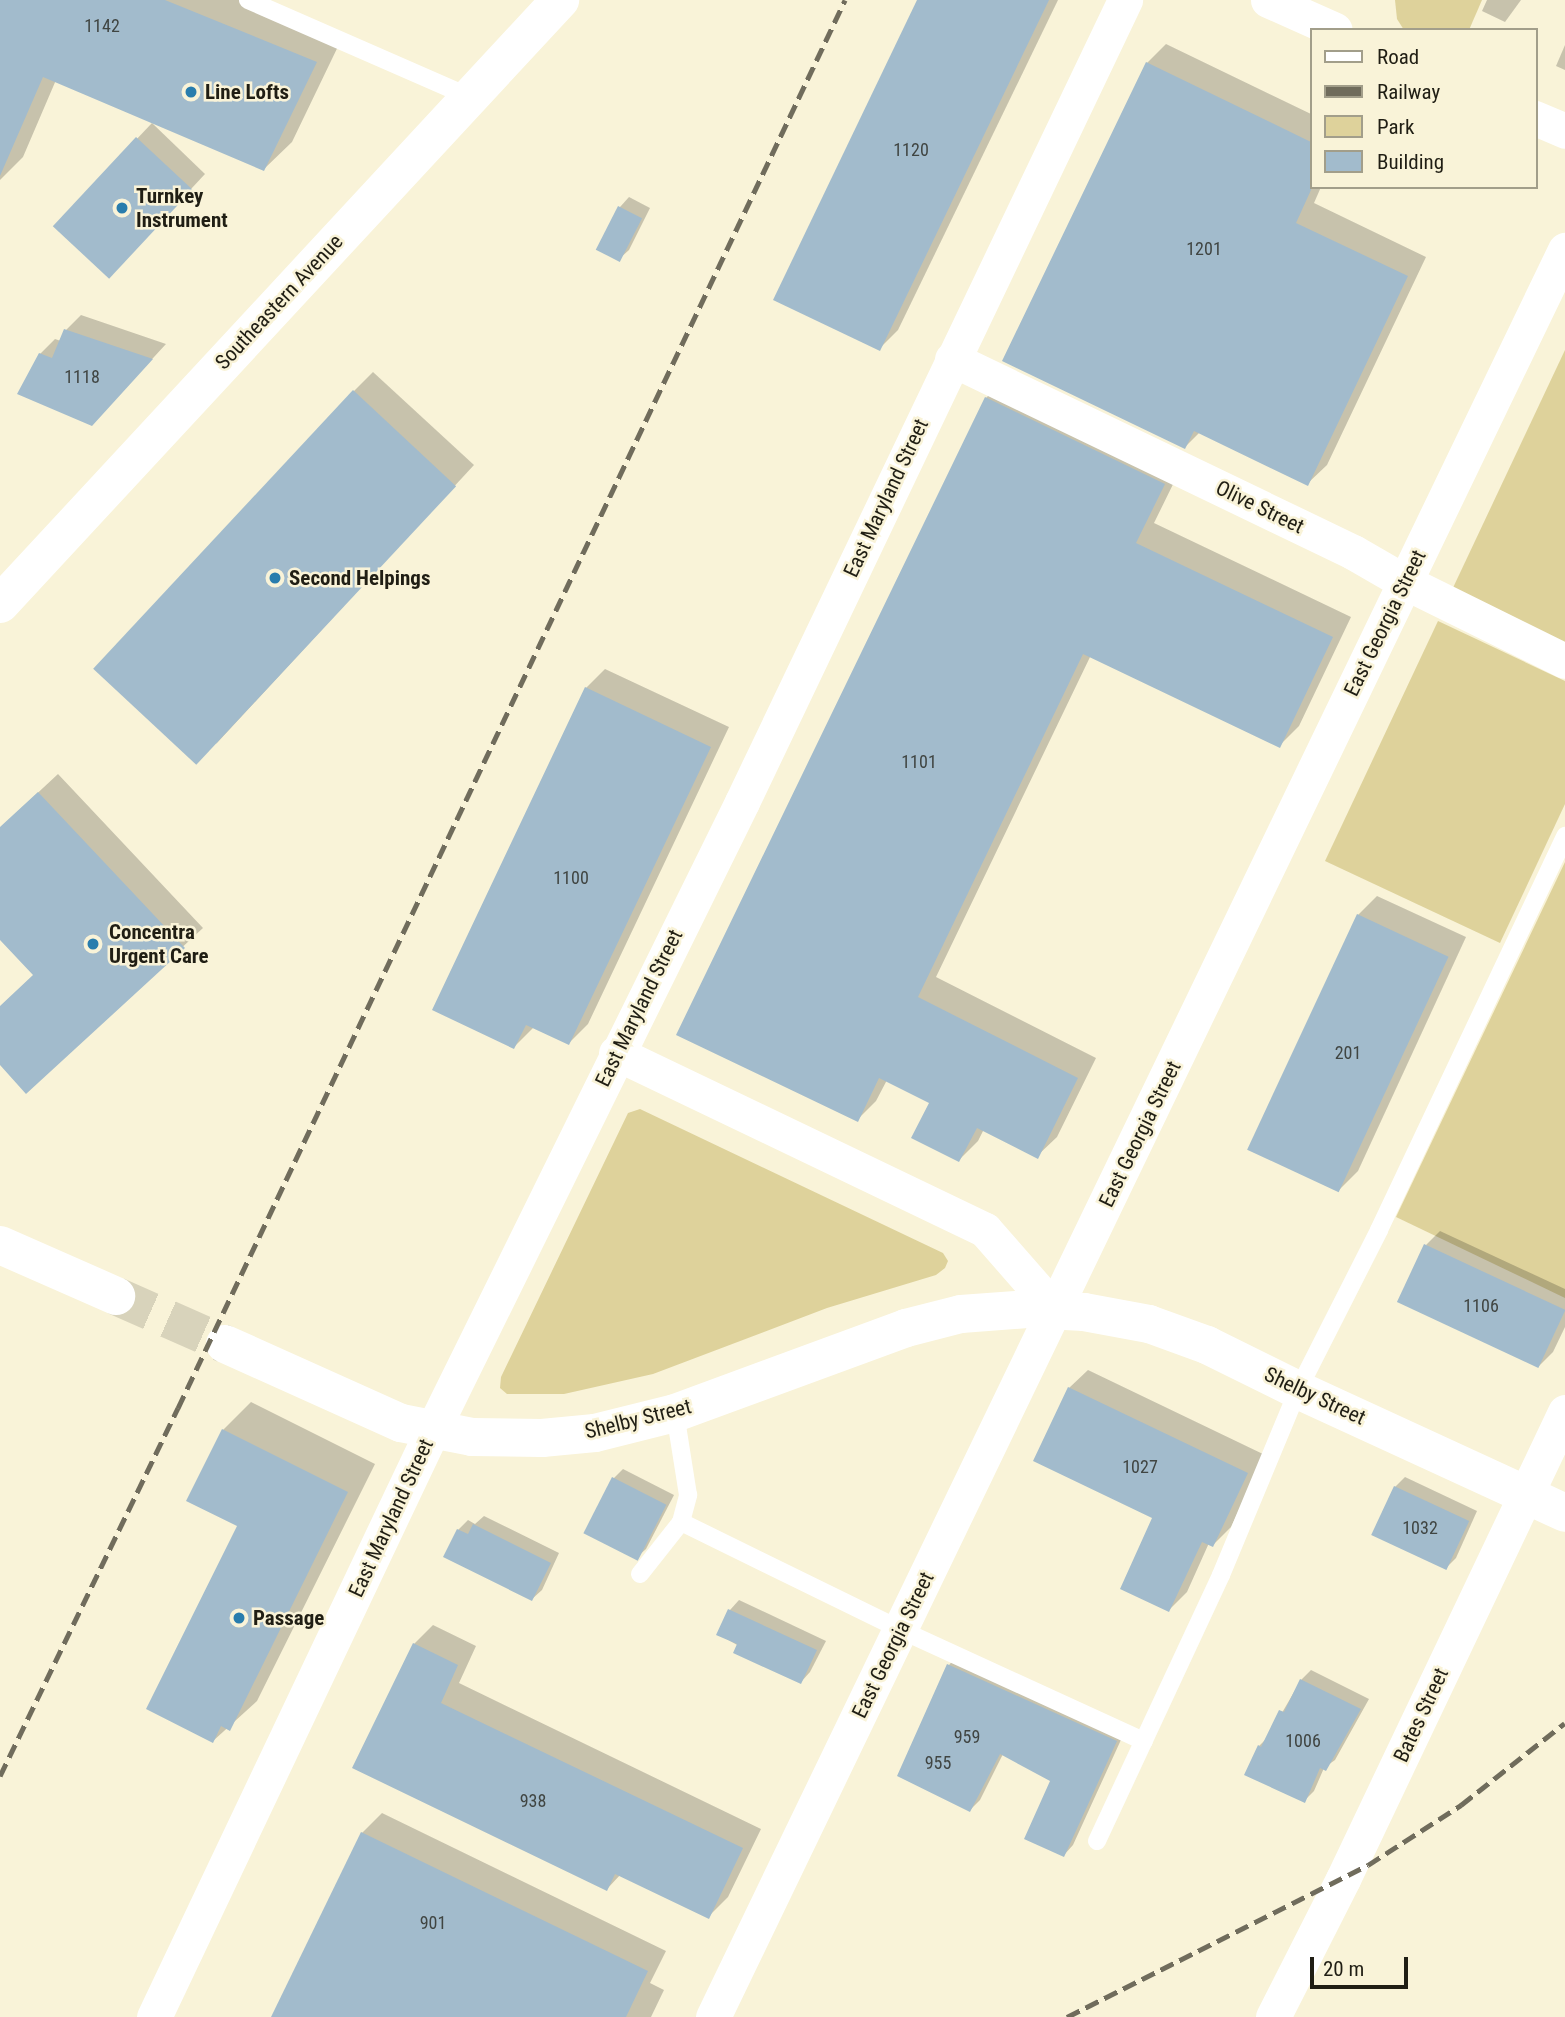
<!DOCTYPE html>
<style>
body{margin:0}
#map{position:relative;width:1565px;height:2017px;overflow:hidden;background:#f9f3d8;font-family:"Roboto Condensed",sans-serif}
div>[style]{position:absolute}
.green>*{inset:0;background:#ded29b}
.shadow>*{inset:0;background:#0003}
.building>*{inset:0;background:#a2bbcc;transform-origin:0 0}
.secondary-tunnel>*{height:38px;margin-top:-19px;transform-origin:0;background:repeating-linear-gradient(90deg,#d8d3bb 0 38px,transparent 0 57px)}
.service>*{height:18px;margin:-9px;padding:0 9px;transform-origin:9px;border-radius:9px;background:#fff}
.minor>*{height:35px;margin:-17.5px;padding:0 17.5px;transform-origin:17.5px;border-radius:17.5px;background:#fff}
.secondary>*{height:38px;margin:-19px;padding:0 19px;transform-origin:19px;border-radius:19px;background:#fff}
.primary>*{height:38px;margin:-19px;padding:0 19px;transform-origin:19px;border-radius:19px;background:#fff}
.rail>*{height:5px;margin-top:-2.5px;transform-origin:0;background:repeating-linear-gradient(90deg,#706c5c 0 14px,transparent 0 21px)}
.dots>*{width:19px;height:19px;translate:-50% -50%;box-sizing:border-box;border:4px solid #f9f3d8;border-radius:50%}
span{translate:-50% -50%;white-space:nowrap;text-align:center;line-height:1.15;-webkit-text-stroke:5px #f9f3d8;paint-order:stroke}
.number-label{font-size:18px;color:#404542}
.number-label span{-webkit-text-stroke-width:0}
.poi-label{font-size:21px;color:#201e14;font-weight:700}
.left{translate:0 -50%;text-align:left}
.street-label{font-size:21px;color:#201e14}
.legend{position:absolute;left:1310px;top:28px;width:228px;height:161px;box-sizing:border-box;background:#f9f3d8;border:2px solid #a29e8a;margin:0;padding:9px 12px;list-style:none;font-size:21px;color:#201e14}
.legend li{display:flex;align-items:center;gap:14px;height:35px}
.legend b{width:35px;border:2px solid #a29e8a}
.scale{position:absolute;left:1310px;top:1957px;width:98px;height:32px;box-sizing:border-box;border:4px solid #201e14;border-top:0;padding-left:9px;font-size:21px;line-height:24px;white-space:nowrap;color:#201e14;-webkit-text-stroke:5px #f9f3d8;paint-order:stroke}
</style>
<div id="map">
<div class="green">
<i style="clip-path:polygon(1395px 0,1482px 0,1469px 30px,1404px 30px,1397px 19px)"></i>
<i style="clip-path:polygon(1565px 350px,1565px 646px,1451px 592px)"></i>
<i style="clip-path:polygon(1438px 621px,1565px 681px,1565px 804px,1500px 943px,1325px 861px)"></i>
<i style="clip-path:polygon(1565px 862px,1565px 1298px,1396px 1217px)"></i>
<i style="clip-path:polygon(640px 1109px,943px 1253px,948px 1261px,945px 1268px,936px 1275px,827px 1308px,653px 1374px,564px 1394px,507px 1394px,500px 1388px,501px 1377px,628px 1113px)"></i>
</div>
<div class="shadow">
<i style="clip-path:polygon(0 0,259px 0,344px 34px,292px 142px,264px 169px,56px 80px,23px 157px,0 180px)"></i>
<i style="clip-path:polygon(919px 0,1058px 0,898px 330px,879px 349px)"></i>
<i style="clip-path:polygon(1487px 0,1521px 0,1505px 22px,1482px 11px)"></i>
<i style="clip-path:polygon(1166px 44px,1311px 114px,1311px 187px,1321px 187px,1314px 203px,1426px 257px,1327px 465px,1307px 484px,1200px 432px,1185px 447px,1147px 63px)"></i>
<i style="clip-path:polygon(1565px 45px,1565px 70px,1556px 66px)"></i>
<i style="clip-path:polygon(152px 123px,205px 174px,123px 262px,55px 225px)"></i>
<i style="clip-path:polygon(629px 197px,650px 208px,629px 250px,619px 259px,599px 249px,620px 207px)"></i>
<i style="clip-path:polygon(81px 315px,166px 344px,106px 409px,40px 354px,55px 339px,61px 341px,66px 330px)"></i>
<i style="clip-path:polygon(373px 372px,474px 465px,216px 744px,354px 391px)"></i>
<i style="clip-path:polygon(1005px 379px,1183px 464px,1154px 523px,1351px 617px,1299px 726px,1279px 746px,1091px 655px,936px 977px,1096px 1058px,1057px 1137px,1037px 1156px,984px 1129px,978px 1141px,959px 1160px,932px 1102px,887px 1080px,876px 1101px,857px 1120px,986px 398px)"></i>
<i style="clip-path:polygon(605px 669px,729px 727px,588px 1024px,569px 1043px,534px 1027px,514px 1047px,586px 688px)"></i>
<i style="clip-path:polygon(58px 774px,203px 928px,26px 1092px,0 1007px,34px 975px,0 937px,0 828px)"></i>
<i style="clip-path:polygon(1377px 896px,1466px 937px,1358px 1171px,1339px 1190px,1358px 915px)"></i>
<i style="clip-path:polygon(1440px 1231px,1565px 1289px,1565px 1327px,1553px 1352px,1539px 1366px,1426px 1245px)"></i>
<i style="clip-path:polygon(1088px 1370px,1265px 1455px,1231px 1527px,1213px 1545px,1209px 1543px,1187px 1592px,1169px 1610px,1155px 1517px,1069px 1388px)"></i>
<i style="clip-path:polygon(251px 1402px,375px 1464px,257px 1701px,213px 1741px,239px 1525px,223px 1430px)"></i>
<i style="clip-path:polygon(623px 1469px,674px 1495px,646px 1549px,636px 1558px,613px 1479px)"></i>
<i style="clip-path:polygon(1405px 1477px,1477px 1511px,1456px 1558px,1446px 1568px,1395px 1487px)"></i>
<i style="clip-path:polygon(484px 1516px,559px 1553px,542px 1590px,532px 1599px,458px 1530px,468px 1520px,475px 1524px)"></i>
<i style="clip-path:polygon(739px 1600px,826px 1641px,810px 1672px,801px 1682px,718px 1634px,730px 1610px)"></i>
<i style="clip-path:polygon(433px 1625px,476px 1646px,459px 1683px,761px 1829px,728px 1897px,708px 1917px,621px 1874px,607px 1889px,355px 1767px,414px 1644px)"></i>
<i style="clip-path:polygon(958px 1655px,1125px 1731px,1073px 1845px,1064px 1855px,1053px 1780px,1003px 1754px,980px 1800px,970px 1810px,899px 1775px,949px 1665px)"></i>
<i style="clip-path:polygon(1311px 1670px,1369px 1699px,1335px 1760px,1324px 1768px,1314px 1791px,1304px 1801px,1259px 1746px,1268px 1737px,1301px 1680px)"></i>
<i style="clip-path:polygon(382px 1813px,666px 1951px,650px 1983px,664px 1990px,651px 2017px,273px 2017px,362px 1833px)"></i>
</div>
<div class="building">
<i style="clip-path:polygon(0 0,165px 0,317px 62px,264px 171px,43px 77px,0 176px)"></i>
<i style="clip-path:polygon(917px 0,1049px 0,880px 351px,773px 300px)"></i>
<i style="clip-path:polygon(1146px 62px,1311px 142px,1311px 190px,1296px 223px,1408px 276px,1308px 486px,1194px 431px,1185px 449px,1002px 361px)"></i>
<i style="left:136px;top:137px;width:77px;height:122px;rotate:43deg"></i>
<i style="left:618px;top:206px;width:27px;height:49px;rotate:27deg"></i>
<i style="clip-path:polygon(64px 329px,153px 359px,92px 426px,17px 394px,39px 353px,52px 358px)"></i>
<i style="left:353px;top:390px;width:141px;height:381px;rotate:43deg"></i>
<i style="clip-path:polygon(985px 397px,1165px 484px,1136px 543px,1333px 637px,1280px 748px,1083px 654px,918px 997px,1078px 1078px,1038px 1159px,977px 1128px,959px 1162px,911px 1138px,929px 1103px,879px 1078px,858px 1122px,676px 1035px)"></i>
<i style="clip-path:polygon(585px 687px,711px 747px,569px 1045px,526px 1025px,514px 1049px,432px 1010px)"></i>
<i style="clip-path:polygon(38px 792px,185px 948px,26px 1094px,0 1065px,0 1006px,33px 975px,0 940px,0 827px)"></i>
<i style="left:1357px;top:914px;width:101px;height:260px;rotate:25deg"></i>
<i style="left:1424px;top:1244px;width:156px;height:64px;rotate:25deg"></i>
<i style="clip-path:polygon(1068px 1387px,1248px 1473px,1213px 1547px,1202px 1542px,1169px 1612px,1120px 1589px,1152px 1518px,1033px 1461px)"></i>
<i style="clip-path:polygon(222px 1429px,348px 1492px,230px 1731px,221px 1726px,213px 1743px,146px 1709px,237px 1526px,186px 1501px)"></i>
<i style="left:612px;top:1477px;width:61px;height:63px;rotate:27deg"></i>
<i style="left:1394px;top:1486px;width:83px;height:54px;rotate:25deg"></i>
<i style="clip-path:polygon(473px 1524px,551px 1563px,532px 1601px,443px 1557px,457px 1529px,468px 1534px)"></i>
<i style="clip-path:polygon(728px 1609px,817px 1650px,801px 1684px,733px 1653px,737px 1644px,716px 1635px)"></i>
<i style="clip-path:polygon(413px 1643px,458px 1665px,441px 1703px,743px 1848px,709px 1919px,615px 1874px,607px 1891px,352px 1768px)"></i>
<i style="clip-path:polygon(947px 1664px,1117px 1741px,1064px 1857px,1024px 1839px,1050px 1781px,1000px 1754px,970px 1812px,897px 1776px)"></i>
<i style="clip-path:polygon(1300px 1679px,1361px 1709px,1326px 1771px,1320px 1768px,1305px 1803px,1244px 1775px,1258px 1745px,1261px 1747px,1279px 1710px,1284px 1712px)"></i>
<i style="clip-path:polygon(361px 1832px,648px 1971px,626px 2017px,271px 2017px)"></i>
</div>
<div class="secondary-tunnel">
<i style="left:116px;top:1296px;width:119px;rotate:23.8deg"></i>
</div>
<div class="service">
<i style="left:248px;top:0;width:242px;rotate:23.6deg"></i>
<i style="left:681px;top:1522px;width:245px;rotate:26.1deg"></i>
<i style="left:901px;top:1630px;width:267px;rotate:24.6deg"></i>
<i style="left:640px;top:1574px;width:66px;rotate:-51.7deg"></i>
<i style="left:681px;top:1522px;width:28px;rotate:-75deg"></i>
<i style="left:688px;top:1495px;width:83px;rotate:-99deg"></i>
<i style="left:1097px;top:1841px;width:293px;rotate:-65deg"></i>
<i style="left:1221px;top:1575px;width:200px;rotate:-67.4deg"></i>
<i style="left:1298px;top:1390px;width:179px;rotate:-63.1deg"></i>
<i style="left:1379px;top:1230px;width:436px;rotate:-64.7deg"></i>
</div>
<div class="minor">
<i style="left:1268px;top:0;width:73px;rotate:24.1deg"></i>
<i style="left:1535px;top:118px;width:33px;rotate:23deg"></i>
<i style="left:952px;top:359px;width:445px;rotate:25.7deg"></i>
<i style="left:1353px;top:552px;width:60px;rotate:30deg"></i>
<i style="left:1405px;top:582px;width:178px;rotate:26.3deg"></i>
<i style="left:616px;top:1053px;width:409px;rotate:25.6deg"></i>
<i style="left:985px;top:1230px;width:106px;rotate:48.8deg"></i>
<i style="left:154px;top:2017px;width:649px;rotate:-64.62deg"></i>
<i style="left:432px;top:1431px;width:701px;rotate:-63.76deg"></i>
<i style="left:742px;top:802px;width:889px;rotate:-64.47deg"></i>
<i style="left:713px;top:2017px;width:1962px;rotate:-64.26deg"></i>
<i style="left:1273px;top:2017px;width:155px;rotate:-63.1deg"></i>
<i style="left:1343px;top:1879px;width:517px;rotate:-64.57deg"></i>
</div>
<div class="secondary">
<i style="left:0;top:1245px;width:127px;rotate:23.7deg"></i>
<i style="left:225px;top:1344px;width:193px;rotate:24.2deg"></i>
<i style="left:401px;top:1423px;width:72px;rotate:11.2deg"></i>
<i style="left:472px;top:1437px;width:70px;rotate:0.8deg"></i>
<i style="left:542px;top:1438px;width:53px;rotate:-5.4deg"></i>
<i style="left:595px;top:1433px;width:82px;rotate:-14deg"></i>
<i style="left:675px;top:1413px;width:246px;rotate:-20.2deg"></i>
<i style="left:906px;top:1328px;width:57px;rotate:-14.3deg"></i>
<i style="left:961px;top:1314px;width:66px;rotate:-4.3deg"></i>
<i style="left:1027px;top:1309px;width:57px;rotate:3deg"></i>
<i style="left:1084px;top:1312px;width:66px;rotate:10.5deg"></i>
<i style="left:1149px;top:1324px;width:62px;rotate:19.9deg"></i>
<i style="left:1207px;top:1345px;width:102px;rotate:26.3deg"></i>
<i style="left:1298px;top:1390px;width:294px;rotate:24.7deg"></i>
</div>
<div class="primary">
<i style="left:0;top:604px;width:824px;rotate:-47.16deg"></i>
</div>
<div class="rail">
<i style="left:0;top:1776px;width:409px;rotate:-64.2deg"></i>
<i style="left:178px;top:1408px;width:1558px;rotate:-64.65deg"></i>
<i style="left:1067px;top:2017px;width:337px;rotate:-26.8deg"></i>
<i style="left:1368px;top:1865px;width:111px;rotate:-32.8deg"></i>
<i style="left:1461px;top:1805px;width:132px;rotate:-38.3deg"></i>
</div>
<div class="dots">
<i style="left:191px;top:92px;background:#297dad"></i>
<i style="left:122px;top:208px;background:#297dad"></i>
<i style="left:275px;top:578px;background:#297dad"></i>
<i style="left:93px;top:944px;background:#297dad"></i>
<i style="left:239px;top:1618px;background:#297dad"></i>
</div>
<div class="number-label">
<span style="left:102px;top:26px">1142</span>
<span style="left:911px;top:150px">1120</span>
<span style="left:1204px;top:249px">1201</span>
<span style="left:82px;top:377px">1118</span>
<span style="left:919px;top:762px">1101</span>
<span style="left:571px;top:878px">1100</span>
<span style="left:1348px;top:1053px">201</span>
<span style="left:1481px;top:1306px">1106</span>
<span style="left:1140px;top:1467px">1027</span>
<span style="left:1420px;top:1528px">1032</span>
<span style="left:967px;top:1737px">959</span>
<span style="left:1303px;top:1741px">1006</span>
<span style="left:938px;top:1763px">955</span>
<span style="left:533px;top:1801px">938</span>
<span style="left:433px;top:1923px">901</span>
</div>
<div class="poi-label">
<span class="left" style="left:205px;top:92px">Line Lofts</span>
<span class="left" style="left:136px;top:208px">Turnkey<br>Instrument</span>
<span class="left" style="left:289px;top:578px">Second Helpings</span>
<span class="left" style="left:109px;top:944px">Concentra<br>Urgent Care</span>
<span class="left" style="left:253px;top:1618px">Passage</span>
</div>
<div class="street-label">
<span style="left:279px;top:302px;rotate:-47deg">Southeastern Avenue</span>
<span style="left:886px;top:498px;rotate:-65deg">East Maryland Street</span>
<span style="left:1260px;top:507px;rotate:26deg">Olive Street</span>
<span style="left:1385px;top:623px;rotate:-64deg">East Georgia Street</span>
<span style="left:639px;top:1008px;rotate:-64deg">East Maryland Street</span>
<span style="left:1140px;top:1134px;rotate:-64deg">East Georgia Street</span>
<span style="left:1315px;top:1396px;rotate:25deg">Shelby Street</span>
<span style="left:638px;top:1419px;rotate:-14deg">Shelby Street</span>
<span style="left:391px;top:1518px;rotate:-65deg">East Maryland Street</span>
<span style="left:893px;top:1645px;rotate:-64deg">East Georgia Street</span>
<span style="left:1421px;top:1715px;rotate:-65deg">Bates Street</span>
</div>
<ul class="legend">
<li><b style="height:9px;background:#fff"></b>Road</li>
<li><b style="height:9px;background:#706c5c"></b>Railway</li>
<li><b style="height:19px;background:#ded29b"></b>Park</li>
<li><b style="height:19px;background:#a2bbcc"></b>Building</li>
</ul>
<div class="scale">20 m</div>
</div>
